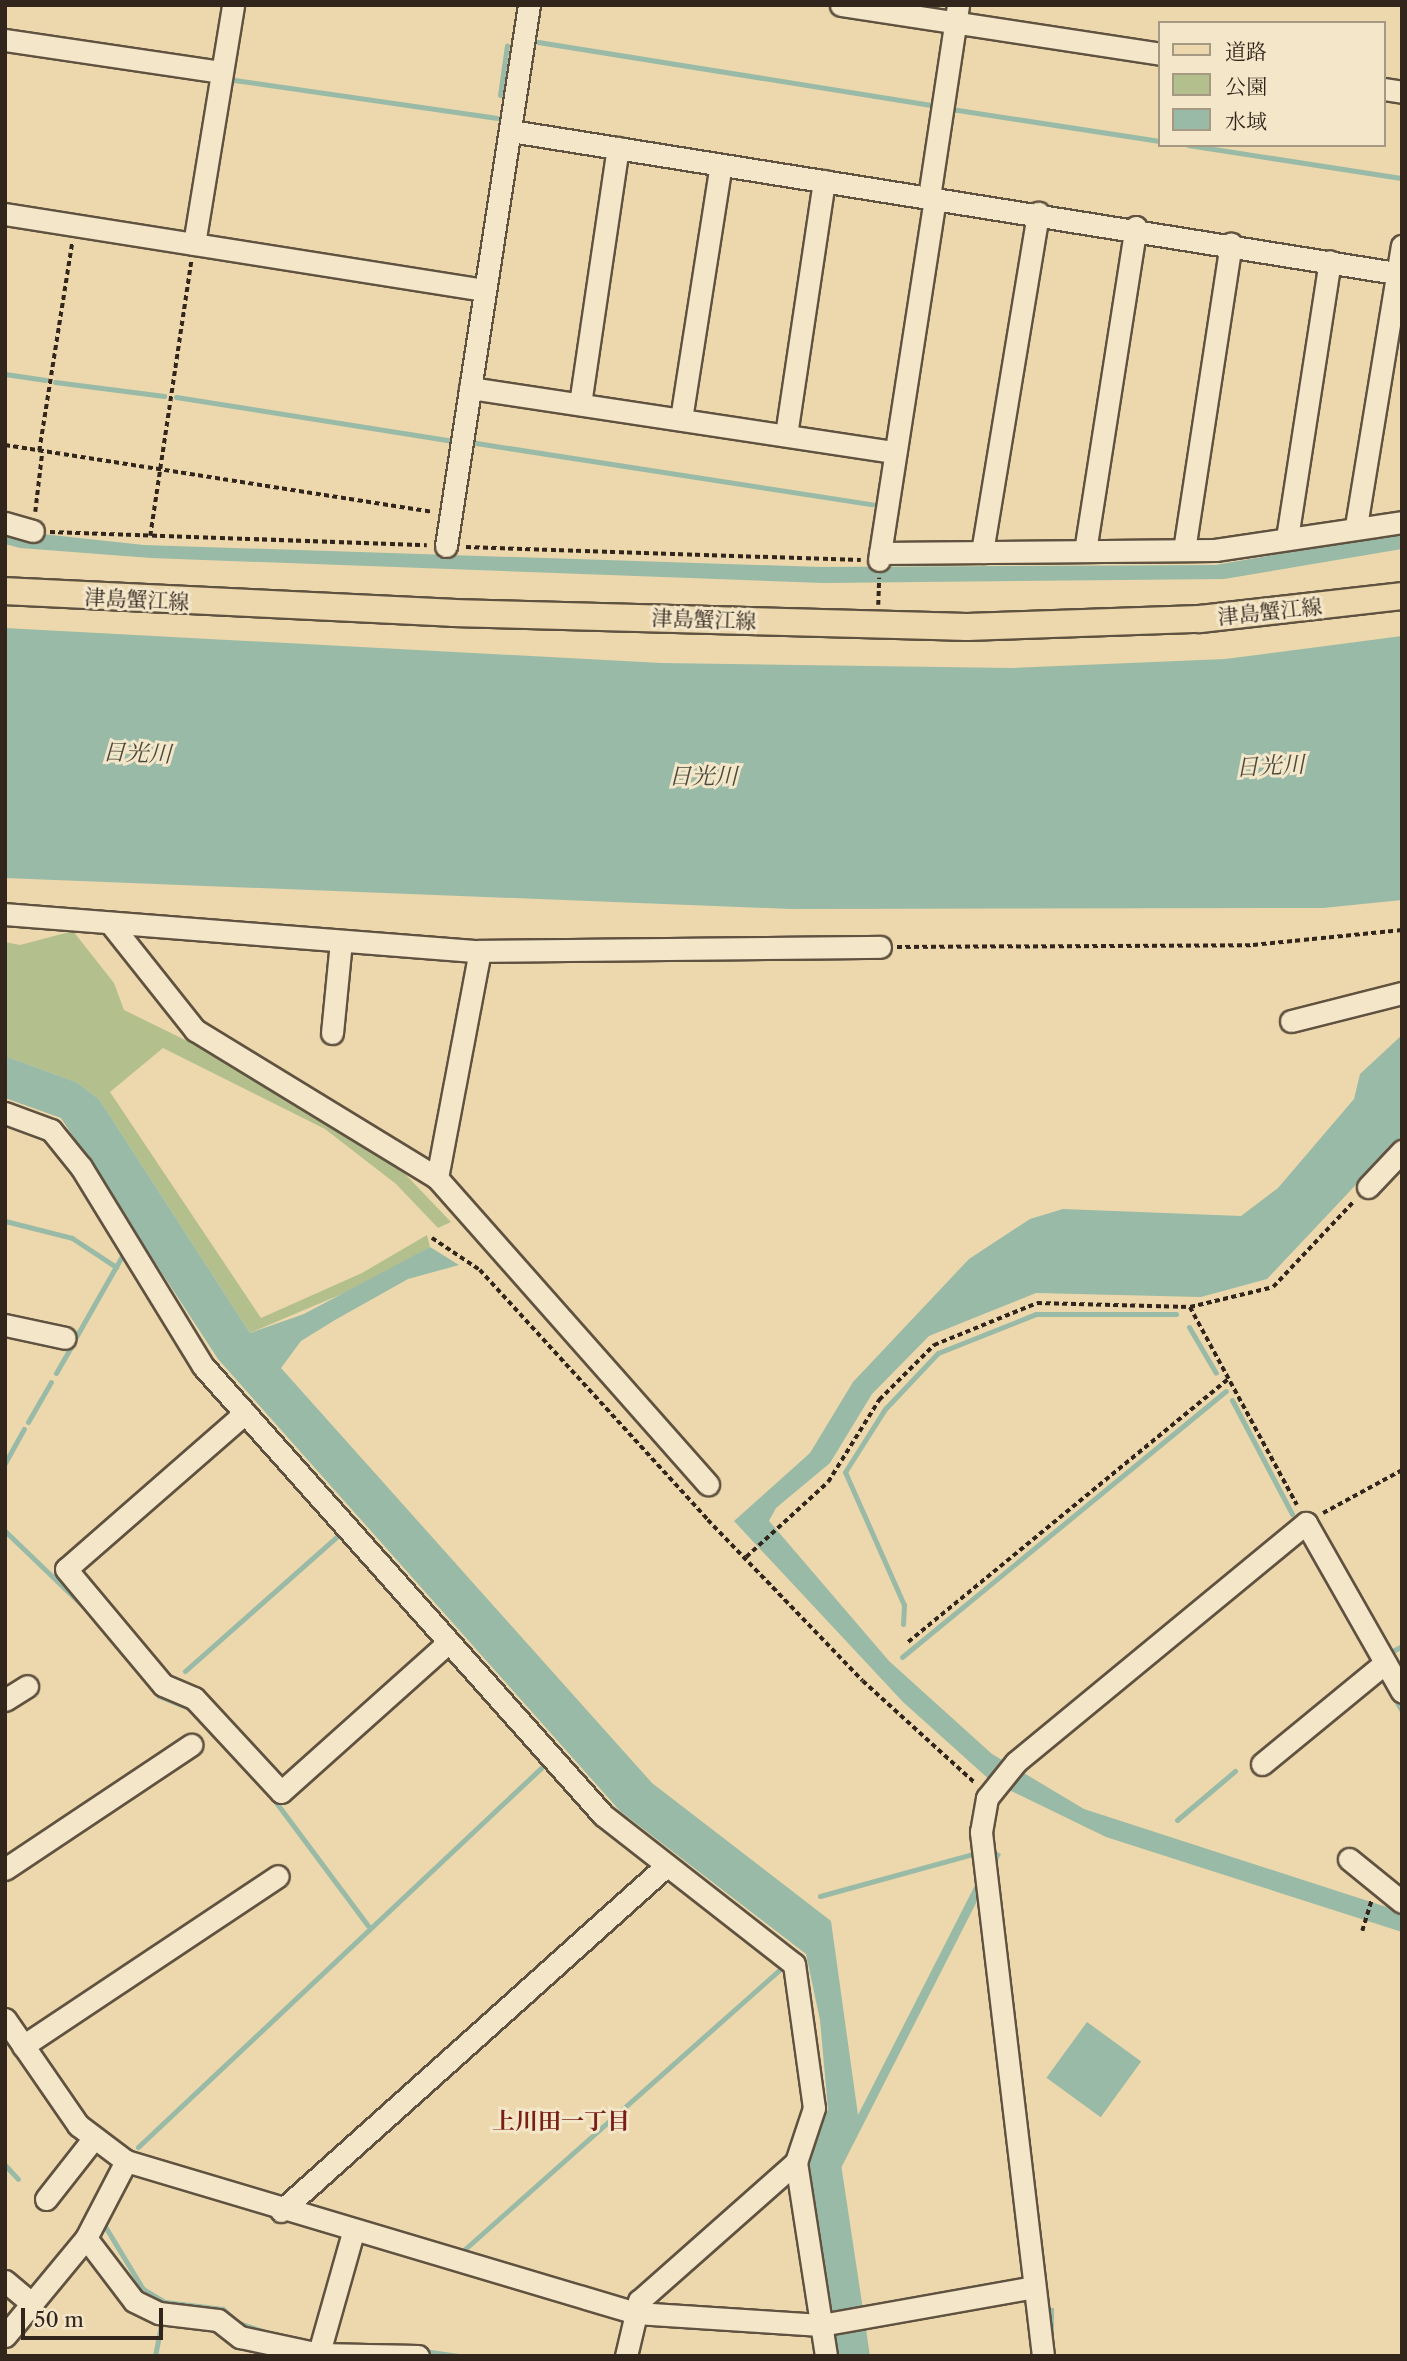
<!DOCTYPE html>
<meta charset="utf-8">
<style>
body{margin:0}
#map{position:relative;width:1407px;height:2361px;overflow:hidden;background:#ecd8ac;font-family:"Libre Caslon Text","Noto Serif JP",serif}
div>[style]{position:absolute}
.green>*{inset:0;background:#b3c08d}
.water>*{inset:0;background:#99baa6;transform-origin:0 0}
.stream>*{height:5px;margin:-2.5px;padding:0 2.5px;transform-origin:2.5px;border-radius:2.5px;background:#99baa6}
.path>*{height:3.5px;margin-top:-1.75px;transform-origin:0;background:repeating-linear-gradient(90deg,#31251c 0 5px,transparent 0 8.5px)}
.roads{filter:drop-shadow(2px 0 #605240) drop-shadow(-2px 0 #605240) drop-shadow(0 2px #605240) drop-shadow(0 -2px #605240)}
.minor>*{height:21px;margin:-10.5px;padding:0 10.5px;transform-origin:10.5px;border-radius:10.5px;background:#f3e6c9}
.major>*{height:26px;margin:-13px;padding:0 13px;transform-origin:13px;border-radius:13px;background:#ecd8ac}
span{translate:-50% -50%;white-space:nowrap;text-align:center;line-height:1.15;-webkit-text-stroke:6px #f3e6c9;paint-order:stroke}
.street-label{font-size:21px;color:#31251c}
.water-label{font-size:23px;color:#4b4a3e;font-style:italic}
.neighbourhood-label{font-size:23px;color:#7a1f14;font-weight:700}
.frame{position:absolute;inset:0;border:7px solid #31251c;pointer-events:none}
.legend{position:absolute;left:1158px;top:21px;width:228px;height:126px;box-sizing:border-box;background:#f3e6c9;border:2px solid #a59984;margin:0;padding:9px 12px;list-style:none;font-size:21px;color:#31251c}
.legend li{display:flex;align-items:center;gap:14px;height:35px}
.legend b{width:35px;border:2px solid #a59984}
.scale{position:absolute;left:21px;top:2308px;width:142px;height:32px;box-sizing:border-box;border:4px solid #31251c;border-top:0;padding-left:9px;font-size:21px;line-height:24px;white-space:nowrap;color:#31251c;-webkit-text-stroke:5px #f3e6c9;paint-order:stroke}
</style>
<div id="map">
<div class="green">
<i style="clip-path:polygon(73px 931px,114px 983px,124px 1010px,277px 1085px,385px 1153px,451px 1222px,438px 1228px,396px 1184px,325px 1129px,163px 1048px,110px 1092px,261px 1318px,362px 1273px,427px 1235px,430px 1247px,370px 1282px,250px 1333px,99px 1099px,76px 1082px,5px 1056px,5px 942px,20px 945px)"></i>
</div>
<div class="water">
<i style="clip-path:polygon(5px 530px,144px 545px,821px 567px,1215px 565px,1402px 533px,1402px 549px,1224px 579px,824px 583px,151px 558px,20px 548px,5px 544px)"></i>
<i style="clip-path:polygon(5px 628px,661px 663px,1013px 668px,1225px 659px,1402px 636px,1402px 900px,1323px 908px,791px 909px,5px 878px)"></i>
<i style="clip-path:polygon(1402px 1035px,1402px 1168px,1383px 1156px,1267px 1279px,1201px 1297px,1036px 1293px,929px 1336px,872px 1394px,830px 1463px,776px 1508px,769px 1521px,889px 1661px,992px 1754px,1084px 1809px,1402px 1912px,1402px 1932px,1106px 1837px,991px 1781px,903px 1702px,734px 1521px,810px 1453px,853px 1382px,969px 1259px,1030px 1219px,1063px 1209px,1241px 1216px,1278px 1188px,1354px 1099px,1360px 1074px)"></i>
<i style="clip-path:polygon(5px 1056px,76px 1082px,99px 1099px,250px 1333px,304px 1314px,430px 1247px,459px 1265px,408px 1279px,335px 1320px,301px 1341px,281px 1368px,652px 1783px,831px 1921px,858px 2115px,841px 2164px,870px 2356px,837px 2356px,809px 2161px,828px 2109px,820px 2020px,806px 1954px,620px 1811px,564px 1748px,218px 1359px,61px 1118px,5px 1098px)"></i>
<i style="left:993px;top:1850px;width:9px;height:427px;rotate:27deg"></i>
<i style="left:1087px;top:2022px;width:67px;height:69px;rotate:36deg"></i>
<i style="left:1046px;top:2308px;width:8px;height:48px"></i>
</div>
<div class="stream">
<i style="left:538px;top:42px;width:398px;rotate:9.1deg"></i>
<i style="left:234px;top:80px;width:266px;rotate:8.2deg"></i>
<i style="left:500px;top:95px;width:50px;rotate:-82deg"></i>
<i style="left:951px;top:109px;width:211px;rotate:8.7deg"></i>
<i style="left:1188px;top:145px;width:217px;rotate:8.8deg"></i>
<i style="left:5px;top:374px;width:41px;rotate:8.3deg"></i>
<i style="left:55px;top:382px;width:110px;rotate:7.3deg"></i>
<i style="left:176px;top:397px;width:276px;rotate:9deg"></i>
<i style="left:476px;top:443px;width:401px;rotate:8.8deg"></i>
<i style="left:5px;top:1221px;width:69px;rotate:14.2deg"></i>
<i style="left:72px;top:1238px;width:53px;rotate:33.4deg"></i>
<i style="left:1189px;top:1327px;width:53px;rotate:59.6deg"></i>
<i style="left:76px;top:1337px;width:93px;rotate:-60.4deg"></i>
<i style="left:56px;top:1373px;width:34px;rotate:-60deg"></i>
<i style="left:1232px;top:1400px;width:129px;rotate:62.2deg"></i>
<i style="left:28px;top:1422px;width:46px;rotate:-60.1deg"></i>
<i style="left:5px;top:1463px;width:39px;rotate:-61deg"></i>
<i style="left:5px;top:1531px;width:115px;rotate:43.9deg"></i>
<i style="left:903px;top:1624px;width:19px;rotate:-87deg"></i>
<i style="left:904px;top:1605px;width:145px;rotate:-113.9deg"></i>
<i style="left:845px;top:1472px;width:75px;rotate:-57.6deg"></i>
<i style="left:885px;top:1409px;width:77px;rotate:-46.6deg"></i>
<i style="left:938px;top:1353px;width:105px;rotate:-21.7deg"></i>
<i style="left:1036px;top:1314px;width:140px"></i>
<i style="left:1391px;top:1652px;width:13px;rotate:-29deg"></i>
<i style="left:902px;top:1657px;width:419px;rotate:-39.4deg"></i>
<i style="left:185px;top:1671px;width:208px;rotate:-41.5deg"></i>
<i style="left:150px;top:1686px;width:13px;rotate:48deg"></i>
<i style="left:159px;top:1696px;width:35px;rotate:22deg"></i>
<i style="left:1393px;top:1696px;width:17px;rotate:59deg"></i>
<i style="left:272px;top:1797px;width:161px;rotate:53.3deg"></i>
<i style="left:1177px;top:1820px;width:76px;rotate:-40.2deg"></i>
<i style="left:820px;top:1896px;width:158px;rotate:-15.4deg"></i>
<i style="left:138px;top:2147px;width:553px;rotate:-43.24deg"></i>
<i style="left:5px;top:2165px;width:19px;rotate:47deg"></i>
<i style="left:106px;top:2228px;width:71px;rotate:58.8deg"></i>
<i style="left:143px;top:2289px;width:26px;rotate:31deg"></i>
<i style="left:165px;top:2302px;width:58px;rotate:6.9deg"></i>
<i style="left:223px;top:2309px;width:21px;rotate:43deg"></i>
<i style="left:238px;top:2323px;width:33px;rotate:18deg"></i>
<i style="left:465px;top:2249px;width:423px;rotate:-41.6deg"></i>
<i style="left:389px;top:2346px;width:70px;rotate:8.2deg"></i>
<i style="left:155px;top:2356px;width:33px;rotate:-79deg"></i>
</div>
<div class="path">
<i style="left:5px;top:445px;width:432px;rotate:8.9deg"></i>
<i style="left:39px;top:451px;width:212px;rotate:-81deg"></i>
<i style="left:35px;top:512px;width:60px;rotate:-83.3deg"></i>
<i style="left:50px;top:532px;width:377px;rotate:2deg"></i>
<i style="left:150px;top:536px;width:278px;rotate:-81.5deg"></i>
<i style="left:466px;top:547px;width:395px;rotate:1.9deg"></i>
<i style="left:878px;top:605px;width:27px;rotate:-88deg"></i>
<i style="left:897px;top:947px;width:356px;rotate:-0.3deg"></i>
<i style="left:1253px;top:945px;width:150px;rotate:-5.7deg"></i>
<i style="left:432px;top:1238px;width:58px;rotate:33.7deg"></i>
<i style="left:480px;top:1270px;width:338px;rotate:47.6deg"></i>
<i style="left:708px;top:1520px;width:223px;rotate:46.1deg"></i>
<i style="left:863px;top:1681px;width:151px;rotate:42.3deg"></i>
<i style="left:1190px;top:1307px;width:85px;rotate:-13.5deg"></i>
<i style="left:1273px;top:1287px;width:118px;rotate:-46.7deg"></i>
<i style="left:1323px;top:1513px;width:90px;rotate:-28.6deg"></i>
<i style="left:746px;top:1557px;width:111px;rotate:-42.4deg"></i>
<i style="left:828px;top:1482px;width:97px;rotate:-58.1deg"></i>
<i style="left:879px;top:1400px;width:78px;rotate:-45deg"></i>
<i style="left:934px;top:1345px;width:111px;rotate:-22.2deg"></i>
<i style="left:1037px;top:1303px;width:153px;rotate:1.5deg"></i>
<i style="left:1190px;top:1307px;width:225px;rotate:61.6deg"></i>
<i style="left:908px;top:1642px;width:414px;rotate:-39.4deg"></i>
<i style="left:1362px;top:1931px;width:31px;rotate:-73deg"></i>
</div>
<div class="roads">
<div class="minor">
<i style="left:841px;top:5px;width:323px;rotate:8.7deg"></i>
<i style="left:5px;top:40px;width:219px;rotate:8.4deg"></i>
<i style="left:1384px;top:89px;width:18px;rotate:9deg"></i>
<i style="left:511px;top:131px;width:902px;rotate:9.12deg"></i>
<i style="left:929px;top:197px;width:194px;rotate:-81.4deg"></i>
<i style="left:5px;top:214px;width:485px;rotate:9deg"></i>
<i style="left:194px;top:244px;width:242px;rotate:-80.7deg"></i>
<i style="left:470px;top:388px;width:430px;rotate:8.6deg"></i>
<i style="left:580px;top:404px;width:259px;rotate:-81.6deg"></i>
<i style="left:681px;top:419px;width:257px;rotate:-81.1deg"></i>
<i style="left:786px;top:435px;width:257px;rotate:-81.5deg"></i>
<i style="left:5px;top:523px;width:29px;rotate:16deg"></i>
<i style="left:1356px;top:526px;width:284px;rotate:-80.7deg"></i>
<i style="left:1287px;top:538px;width:280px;rotate:-81.2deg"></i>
<i style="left:446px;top:546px;width:547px;rotate:-81.28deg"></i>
<i style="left:1184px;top:550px;width:310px;rotate:-81.3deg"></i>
<i style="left:1085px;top:551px;width:328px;rotate:-81.1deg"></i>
<i style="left:982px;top:552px;width:344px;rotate:-80.6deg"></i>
<i style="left:880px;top:553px;width:335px;rotate:-0.5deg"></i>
<i style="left:1215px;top:550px;width:189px;rotate:-8.5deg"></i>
<i style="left:879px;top:560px;width:366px;rotate:-81.2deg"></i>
<i style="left:5px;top:914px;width:476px;rotate:4.5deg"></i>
<i style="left:480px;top:951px;width:400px;rotate:-0.6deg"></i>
<i style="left:110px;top:923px;width:137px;rotate:51.5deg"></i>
<i style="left:195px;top:1030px;width:284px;rotate:31.4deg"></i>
<i style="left:437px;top:1178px;width:409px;rotate:48.5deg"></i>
<i style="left:1291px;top:1021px;width:114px;rotate:-14.2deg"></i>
<i style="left:332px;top:1033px;width:92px;rotate:-84.4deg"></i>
<i style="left:5px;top:1113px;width:49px;rotate:20.3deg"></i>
<i style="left:51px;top:1130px;width:48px;rotate:51deg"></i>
<i style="left:81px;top:1167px;width:233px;rotate:58.5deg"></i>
<i style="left:203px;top:1366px;width:601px;rotate:48.3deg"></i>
<i style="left:603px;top:1815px;width:242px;rotate:38deg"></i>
<i style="left:794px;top:1964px;width:145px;rotate:82.1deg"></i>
<i style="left:814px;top:2108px;width:57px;rotate:108.4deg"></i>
<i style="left:796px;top:2162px;width:196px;rotate:81.2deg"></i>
<i style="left:437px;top:1178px;width:231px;rotate:-79.3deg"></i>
<i style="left:1368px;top:1187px;width:50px;rotate:-46.6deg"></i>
<i style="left:5px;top:1325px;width:61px;rotate:12.2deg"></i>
<i style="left:245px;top:1413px;width:237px;rotate:138.9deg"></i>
<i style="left:66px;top:1569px;width:151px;rotate:50.1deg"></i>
<i style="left:163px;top:1685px;width:34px;rotate:23deg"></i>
<i style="left:194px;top:1698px;width:128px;rotate:47.2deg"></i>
<i style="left:281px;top:1792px;width:225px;rotate:-41.8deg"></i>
<i style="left:5px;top:1700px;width:26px;rotate:-32deg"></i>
<i style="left:1262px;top:1764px;width:159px;rotate:-39.4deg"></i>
<i style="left:1349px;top:1859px;width:68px;rotate:39.1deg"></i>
<i style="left:5px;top:1869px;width:224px;rotate:-33.7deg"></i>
<i style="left:5px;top:2019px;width:129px;rotate:55.4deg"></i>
<i style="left:78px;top:2125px;width:60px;rotate:36.9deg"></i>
<i style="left:126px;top:2161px;width:532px;rotate:16.6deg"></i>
<i style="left:636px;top:2313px;width:185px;rotate:3.7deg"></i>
<i style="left:821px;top:2325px;width:216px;rotate:-10.1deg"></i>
<i style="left:23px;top:2046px;width:306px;rotate:-33.7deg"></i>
<i style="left:46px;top:2199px;width:76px;rotate:-51.9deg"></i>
<i style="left:281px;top:2211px;width:518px;rotate:-41.87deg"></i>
<i style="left:86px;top:2238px;width:79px;rotate:52.7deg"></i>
<i style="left:134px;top:2301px;width:28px;rotate:26deg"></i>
<i style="left:159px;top:2313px;width:59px;rotate:6.8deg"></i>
<i style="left:218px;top:2320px;width:28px;rotate:38deg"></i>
<i style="left:240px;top:2337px;width:81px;rotate:12.1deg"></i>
<i style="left:319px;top:2354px;width:99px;rotate:1.2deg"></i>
<i style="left:5px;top:2281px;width:35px;rotate:40deg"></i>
<i style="left:5px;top:2336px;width:127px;rotate:-50.4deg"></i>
<i style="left:86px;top:2238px;width:87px;rotate:-62.5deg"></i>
<i style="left:318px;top:2356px;width:129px;rotate:-74.2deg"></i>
<i style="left:626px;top:2356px;width:57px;rotate:-76.7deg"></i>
<i style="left:639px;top:2301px;width:210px;rotate:-41.5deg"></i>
<i style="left:1043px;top:2356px;width:528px;rotate:-96.75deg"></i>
<i style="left:981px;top:1832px;width:35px;rotate:-80deg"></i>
<i style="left:987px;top:1798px;width:46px;rotate:-51.1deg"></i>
<i style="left:1016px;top:1762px;width:376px;rotate:-39.5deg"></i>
<i style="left:1306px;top:1523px;width:194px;rotate:60.4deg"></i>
</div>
<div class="major">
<i style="left:5px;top:591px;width:449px;rotate:2.8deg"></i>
<i style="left:453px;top:613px;width:514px;rotate:1.56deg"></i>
<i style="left:967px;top:627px;width:233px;rotate:-2deg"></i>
<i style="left:1200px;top:619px;width:203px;rotate:-6.5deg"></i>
</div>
</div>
<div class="street-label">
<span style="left:137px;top:600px;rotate:3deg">津島蟹江線</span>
<span style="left:1270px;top:612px;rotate:-6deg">津島蟹江線</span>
<span style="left:704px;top:620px;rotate:2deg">津島蟹江線</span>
</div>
<div class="water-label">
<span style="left:137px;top:753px;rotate:2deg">日光川</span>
<span style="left:1270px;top:766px;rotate:-3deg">日光川</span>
<span style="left:703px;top:776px">日光川</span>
</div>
<div class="neighbourhood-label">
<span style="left:561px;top:2121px">上川田一丁目</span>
</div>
<div class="frame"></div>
<ul class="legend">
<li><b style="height:9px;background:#ecd8ac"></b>道路</li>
<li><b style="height:19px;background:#b3c08d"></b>公園</li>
<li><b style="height:19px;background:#99baa6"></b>水域</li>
</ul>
<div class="scale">50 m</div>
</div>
